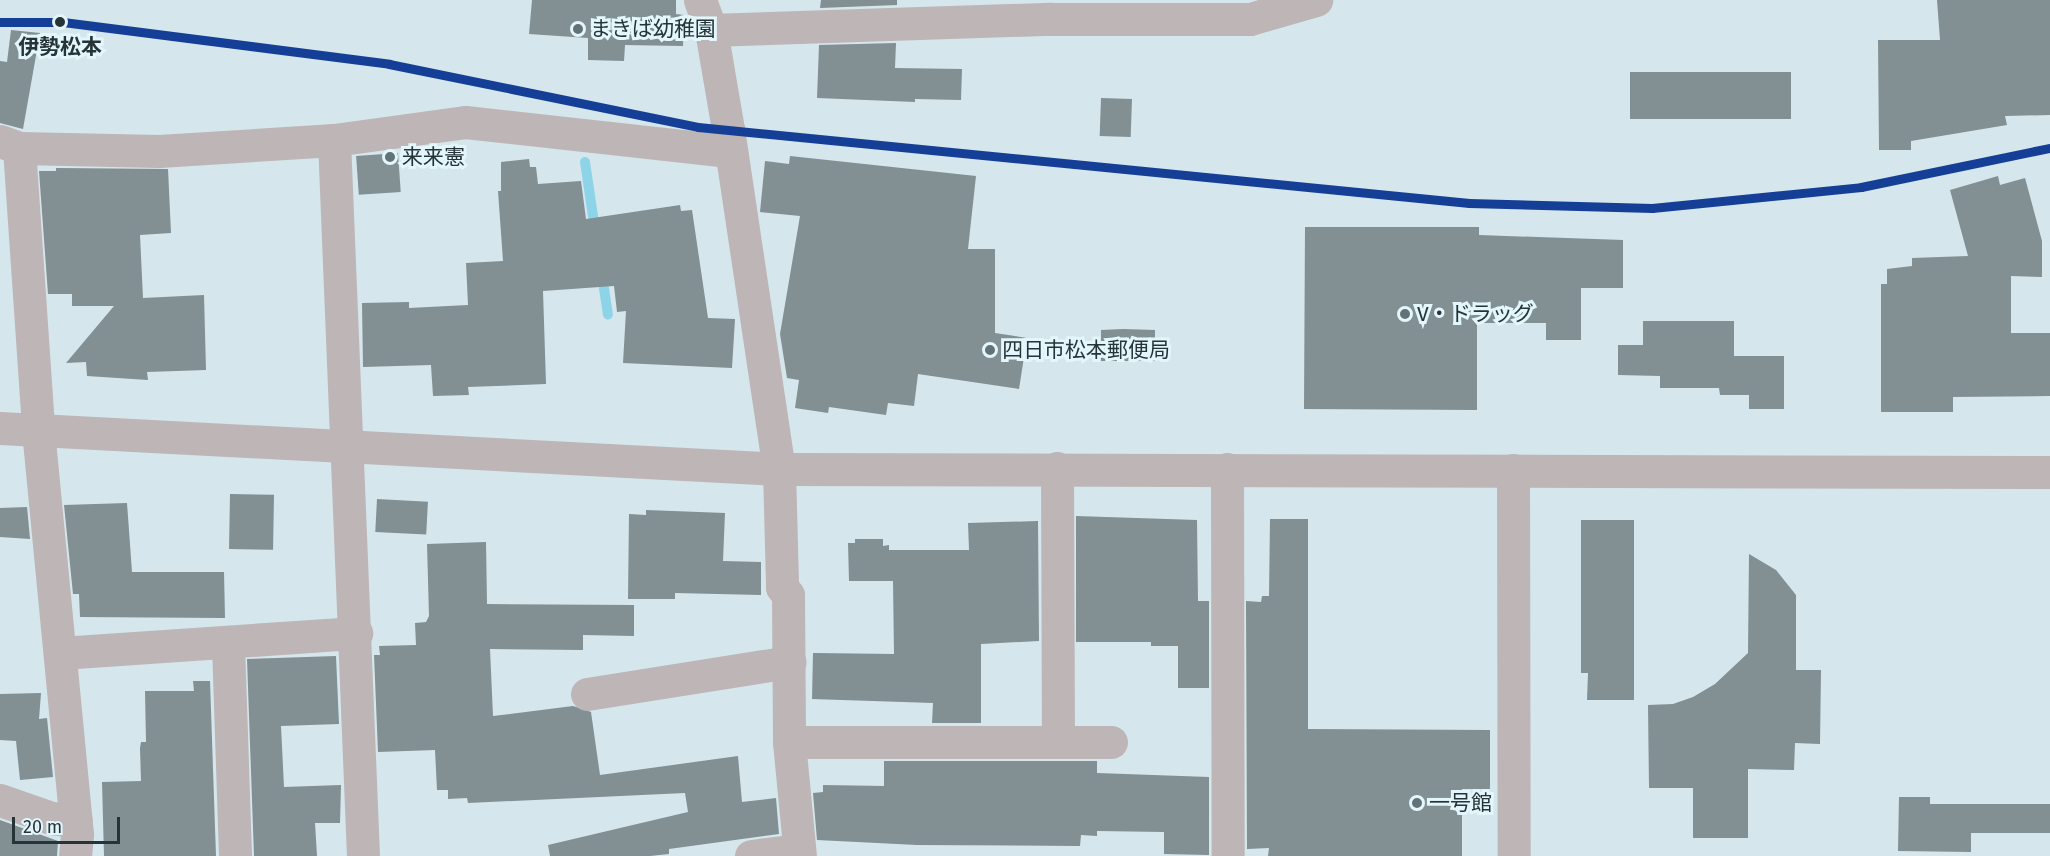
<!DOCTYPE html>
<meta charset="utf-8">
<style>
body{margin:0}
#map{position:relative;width:2050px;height:856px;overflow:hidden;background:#d5e6ec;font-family:"Fira Sans","Noto Sans JP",sans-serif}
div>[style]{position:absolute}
.stream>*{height:10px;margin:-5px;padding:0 5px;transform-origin:5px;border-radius:5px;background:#8ed4e9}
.building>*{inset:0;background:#828f93;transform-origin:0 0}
.minor>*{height:33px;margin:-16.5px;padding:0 16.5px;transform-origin:16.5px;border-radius:16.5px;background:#bdb5b6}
.rail-1>*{height:9px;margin:-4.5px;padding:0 4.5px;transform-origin:4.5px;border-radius:4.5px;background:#153f97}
.dots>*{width:16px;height:16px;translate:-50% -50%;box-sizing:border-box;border:3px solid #e2f6fc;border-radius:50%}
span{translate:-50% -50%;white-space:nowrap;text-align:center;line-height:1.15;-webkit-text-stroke:6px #e2f6fc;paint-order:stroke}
.poi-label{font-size:21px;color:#263337}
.left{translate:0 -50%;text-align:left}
.stop-label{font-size:21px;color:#263337;font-weight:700}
.scale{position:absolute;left:12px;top:817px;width:108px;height:27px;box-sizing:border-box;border:3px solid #263337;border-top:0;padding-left:8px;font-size:18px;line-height:21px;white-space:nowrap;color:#263337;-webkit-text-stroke:4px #e2f6fc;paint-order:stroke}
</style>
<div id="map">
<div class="stream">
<i style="left:585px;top:162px;width:69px;rotate:81.6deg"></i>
<i style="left:602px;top:275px;width:40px;rotate:81.5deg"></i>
</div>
<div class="building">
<i style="clip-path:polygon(532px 0,676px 0,676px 14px,684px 15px,683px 46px,625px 45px,624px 61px,588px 60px,588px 38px,529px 34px)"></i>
<i style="clip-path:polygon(821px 0,897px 0,897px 5px,820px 8px)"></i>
<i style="clip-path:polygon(1937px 0,2050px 0,2050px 115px,2005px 116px,2007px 125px,1911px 141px,1911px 150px,1879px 150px,1878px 40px,1940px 40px)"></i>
<i style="clip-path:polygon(11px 30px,40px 33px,23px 129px,0 123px,0 61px,7px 62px)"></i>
<i style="clip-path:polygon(896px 43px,895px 68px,962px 69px,961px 100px,915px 99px,915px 102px,817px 98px,819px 45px)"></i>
<i style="left:1630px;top:72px;width:161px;height:47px"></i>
<i style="left:1101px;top:98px;width:31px;height:38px;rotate:2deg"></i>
<i style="left:398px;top:153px;width:39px;height:42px;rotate:86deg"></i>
<i style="clip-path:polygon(790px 156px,976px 176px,968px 249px,995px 249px,995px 333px,1027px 338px,1019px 389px,918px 374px,914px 406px,888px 403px,886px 415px,829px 407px,828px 413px,795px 408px,799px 380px,787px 378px,780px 334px,800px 216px,760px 212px,765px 161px,789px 164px)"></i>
<i style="clip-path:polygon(529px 159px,530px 167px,536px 167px,538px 184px,581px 181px,586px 219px,680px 205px,681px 211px,692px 210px,708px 318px,735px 319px,732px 368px,623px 363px,626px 311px,617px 312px,614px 286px,543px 291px,546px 384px,468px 387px,469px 395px,433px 396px,431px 365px,363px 367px,362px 303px,409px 302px,409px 308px,468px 305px,466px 263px,503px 261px,498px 191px,501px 191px,501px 162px)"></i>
<i style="clip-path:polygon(56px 168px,168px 169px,171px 233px,140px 235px,143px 298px,204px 295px,206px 370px,147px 372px,148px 380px,87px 376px,86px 362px,66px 363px,114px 306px,72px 306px,72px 294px,48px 294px,39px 171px,56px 171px)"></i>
<i style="clip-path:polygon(1998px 176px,2000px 185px,2025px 178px,2042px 241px,2042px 277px,2011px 276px,2011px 333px,2050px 333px,2050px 396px,1953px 397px,1953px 412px,1881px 412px,1881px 284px,1887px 284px,1887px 269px,1912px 266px,1912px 258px,1968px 256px,1950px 190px)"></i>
<i style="clip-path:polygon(1305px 227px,1479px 227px,1479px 235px,1623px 240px,1623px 288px,1581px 288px,1581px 340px,1546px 340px,1546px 323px,1477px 323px,1477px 410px,1304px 409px)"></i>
<i style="clip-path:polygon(1643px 321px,1734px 321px,1734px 356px,1784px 356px,1784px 409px,1749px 409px,1749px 395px,1720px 395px,1719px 388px,1660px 388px,1660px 376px,1618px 375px,1618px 345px,1643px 345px)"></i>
<i style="clip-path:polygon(1123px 329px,1155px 330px,1155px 361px,1101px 361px,1101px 330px)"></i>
<i style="left:230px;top:494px;width:44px;height:55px;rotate:1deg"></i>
<i style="left:377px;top:499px;width:51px;height:33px;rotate:3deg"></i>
<i style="clip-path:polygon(127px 503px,132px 572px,224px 572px,225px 618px,80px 617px,79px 594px,73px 594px,64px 505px)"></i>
<i style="clip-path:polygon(27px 507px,30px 539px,0 537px,0 508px)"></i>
<i style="clip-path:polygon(646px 510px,725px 513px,723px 561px,761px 562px,761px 595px,675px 593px,675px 599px,628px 599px,629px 514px,646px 515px)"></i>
<i style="clip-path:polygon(1076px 516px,1197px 520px,1198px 601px,1209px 601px,1209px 688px,1178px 688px,1178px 646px,1151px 646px,1151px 642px,1076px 642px)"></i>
<i style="clip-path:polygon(1270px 519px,1308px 519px,1308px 729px,1490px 730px,1490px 789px,1462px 789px,1462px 856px,1268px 856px,1269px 848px,1247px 849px,1246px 601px,1261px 602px,1262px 596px,1269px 596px)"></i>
<i style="clip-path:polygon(1581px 520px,1634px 520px,1634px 700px,1587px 700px,1588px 673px,1581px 673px)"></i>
<i style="clip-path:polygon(1038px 521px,1039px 641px,981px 644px,981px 723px,932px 723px,933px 703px,812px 699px,813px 653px,894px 654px,893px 581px,849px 581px,848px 543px,855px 543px,855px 539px,883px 539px,883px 546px,889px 545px,889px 550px,969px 550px,968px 523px)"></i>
<i style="clip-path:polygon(486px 542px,487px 604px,634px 605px,634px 636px,583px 635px,583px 650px,490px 649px,493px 716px,573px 706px,591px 712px,600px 775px,738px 756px,742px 802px,776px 798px,779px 834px,669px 849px,669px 854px,650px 856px,550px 856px,548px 845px,688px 812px,685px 793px,468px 803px,467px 798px,448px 799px,448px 790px,437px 790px,435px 750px,378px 752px,374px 655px,380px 655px,379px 646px,416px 645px,415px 623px,426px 622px,429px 616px,427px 544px)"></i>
<i style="clip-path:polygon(1749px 554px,1776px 570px,1796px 595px,1796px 670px,1821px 670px,1820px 744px,1795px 743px,1794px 770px,1748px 769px,1748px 838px,1693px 838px,1693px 788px,1649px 788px,1648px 705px,1673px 704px,1693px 697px,1715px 684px,1748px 653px)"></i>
<i style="clip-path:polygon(336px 656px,339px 724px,281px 726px,284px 787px,341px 785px,340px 823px,315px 823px,317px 856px,254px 856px,247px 659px)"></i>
<i style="clip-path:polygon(193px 681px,210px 681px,216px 856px,104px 856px,102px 782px,141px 781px,140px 748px,141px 742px,146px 742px,145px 691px,194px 691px)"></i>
<i style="clip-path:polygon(41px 693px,39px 719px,47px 718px,53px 777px,20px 780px,16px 741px,0 740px,0 694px)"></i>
<i style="clip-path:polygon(884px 761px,1097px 761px,1097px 773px,1209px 777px,1209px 855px,1164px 854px,1164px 832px,1097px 831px,1097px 836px,1081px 835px,1080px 846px,917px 845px,817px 840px,813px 793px,823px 792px,823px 785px,884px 786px)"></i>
<i style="clip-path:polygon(1899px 797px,1930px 797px,1930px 804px,2050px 804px,2050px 833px,1971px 833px,1971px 852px,1898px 851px)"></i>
<i style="clip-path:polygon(0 820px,58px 841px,57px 856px,0 856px)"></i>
</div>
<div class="minor">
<i style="left:700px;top:0;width:32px;rotate:70deg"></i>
<i style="left:711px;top:30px;width:100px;rotate:80.3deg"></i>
<i style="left:728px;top:129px;width:344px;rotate:81.5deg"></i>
<i style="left:779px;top:469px;width:118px;rotate:88.5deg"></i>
<i style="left:782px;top:587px;width:10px;rotate:53deg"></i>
<i style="left:788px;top:595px;width:147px;rotate:89.6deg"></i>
<i style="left:789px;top:742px;width:115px;rotate:84.5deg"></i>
<i style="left:711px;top:30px;width:340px;rotate:-1.9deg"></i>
<i style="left:1051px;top:19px;width:199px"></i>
<i style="left:1250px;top:19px;width:69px;rotate:-16.1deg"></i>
<i style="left:334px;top:140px;width:717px;rotate:87.68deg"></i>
<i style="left:0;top:141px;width:20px;rotate:20deg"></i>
<i style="left:19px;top:148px;width:140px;rotate:1.2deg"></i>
<i style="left:159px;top:151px;width:175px;rotate:-3.6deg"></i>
<i style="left:334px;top:140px;width:132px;rotate:-7.8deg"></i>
<i style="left:465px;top:122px;width:266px;rotate:6.3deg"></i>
<i style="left:19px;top:148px;width:283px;rotate:86.1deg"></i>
<i style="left:38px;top:430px;width:406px;rotate:84.5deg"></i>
<i style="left:77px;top:834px;width:22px;rotate:95deg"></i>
<i style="left:0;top:428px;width:780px;rotate:3.01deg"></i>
<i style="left:779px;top:469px;width:1271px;rotate:0.14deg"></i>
<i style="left:1057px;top:468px;width:272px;rotate:89.8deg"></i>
<i style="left:1227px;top:469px;width:387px;rotate:89.9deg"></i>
<i style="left:1513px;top:470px;width:386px;rotate:89.9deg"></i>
<i style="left:228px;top:644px;width:212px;rotate:88.1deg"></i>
<i style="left:61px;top:653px;width:296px;rotate:-3.9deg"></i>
<i style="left:587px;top:694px;width:205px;rotate:-9deg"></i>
<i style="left:789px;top:742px;width:322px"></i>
<i style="left:0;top:800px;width:54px;rotate:19.4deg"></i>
<i style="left:51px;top:818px;width:25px;rotate:7deg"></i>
<i style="left:751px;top:856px;width:48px;rotate:-7.1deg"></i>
</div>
<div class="rail-1">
<i style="left:0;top:22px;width:63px"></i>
<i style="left:63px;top:22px;width:329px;rotate:7.3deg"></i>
<i style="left:389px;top:64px;width:315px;rotate:11.5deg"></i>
<i style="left:698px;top:127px;width:775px;rotate:5.63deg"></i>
<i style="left:1469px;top:203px;width:183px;rotate:1.6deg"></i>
<i style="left:1652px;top:208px;width:210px;rotate:-5.7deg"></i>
<i style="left:1861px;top:187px;width:193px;rotate:-11.7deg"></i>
</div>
<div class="dots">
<i style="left:60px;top:22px;background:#263337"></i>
<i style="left:578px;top:29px;background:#637276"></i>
<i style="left:390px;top:157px;background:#637276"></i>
<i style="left:1405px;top:314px;background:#637276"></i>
<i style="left:990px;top:350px;background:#637276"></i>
<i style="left:1417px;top:803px;background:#637276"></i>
</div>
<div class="poi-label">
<span class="left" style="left:590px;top:29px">まきば幼稚園</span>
<span class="left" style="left:402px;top:157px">来来憲</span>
<span class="left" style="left:1417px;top:314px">V・ドラッグ</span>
<span class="left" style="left:1002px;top:350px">四日市松本郵便局</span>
<span class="left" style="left:1429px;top:803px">一号館</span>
</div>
<div class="stop-label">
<span style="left:60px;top:47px">伊勢松本</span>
</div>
<div class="scale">20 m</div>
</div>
